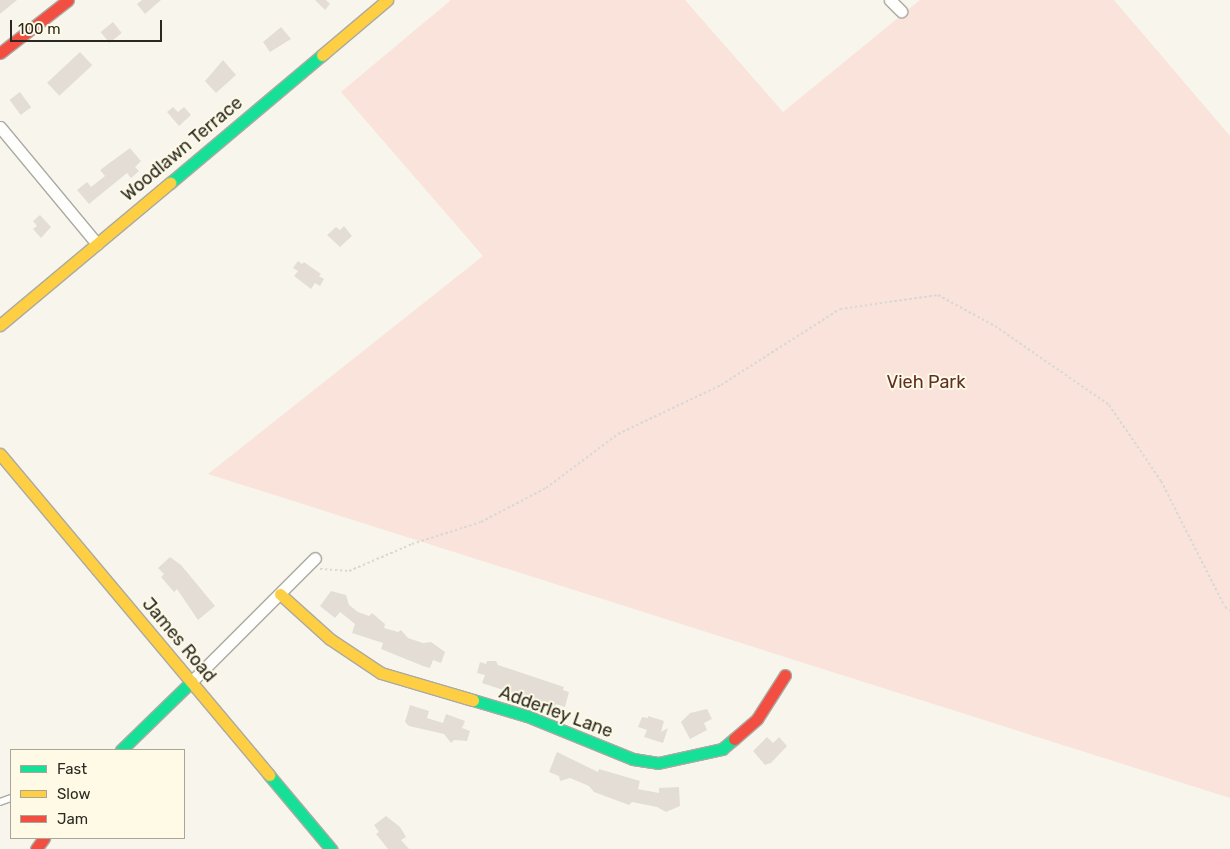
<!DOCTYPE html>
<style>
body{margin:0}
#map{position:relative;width:1230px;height:849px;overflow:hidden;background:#f8f6ec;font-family:Rubik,sans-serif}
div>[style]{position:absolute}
.green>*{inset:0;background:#f9e3db}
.building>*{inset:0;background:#e4ddd5;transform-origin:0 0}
.path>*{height:2px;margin-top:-1px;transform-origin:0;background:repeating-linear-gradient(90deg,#d9d8d5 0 2.5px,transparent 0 5px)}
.roads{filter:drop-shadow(1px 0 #abaaa2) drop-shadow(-1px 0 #abaaa2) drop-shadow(0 1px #abaaa2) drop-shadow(0 -1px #abaaa2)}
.lane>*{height:5.5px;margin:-2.75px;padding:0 2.75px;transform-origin:2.75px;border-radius:2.75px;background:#fefefc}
.street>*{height:11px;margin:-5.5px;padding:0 5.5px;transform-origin:5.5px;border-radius:5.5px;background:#fefefc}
.fast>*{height:11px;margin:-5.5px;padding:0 5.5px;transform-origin:5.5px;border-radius:5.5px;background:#16e098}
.slow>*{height:11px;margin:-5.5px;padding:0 5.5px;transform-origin:5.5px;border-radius:5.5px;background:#ffcf43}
.jam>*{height:11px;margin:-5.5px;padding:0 5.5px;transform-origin:5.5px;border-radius:5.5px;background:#f24e42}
span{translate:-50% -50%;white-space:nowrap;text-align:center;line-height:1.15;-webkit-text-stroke:4px #fefae6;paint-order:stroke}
.street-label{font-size:18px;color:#2a2921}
.park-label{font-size:18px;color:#602e26}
.legend{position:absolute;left:10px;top:749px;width:175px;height:90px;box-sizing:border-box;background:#fefae6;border:1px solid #a9a697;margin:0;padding:6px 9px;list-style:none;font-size:15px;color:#2a2921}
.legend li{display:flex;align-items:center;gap:10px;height:25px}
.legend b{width:25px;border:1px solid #a9a697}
.scale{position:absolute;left:10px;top:20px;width:152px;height:22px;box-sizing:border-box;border:2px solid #2a2921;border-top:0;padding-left:6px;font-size:15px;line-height:18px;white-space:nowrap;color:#2a2921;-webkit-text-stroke:4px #fefae6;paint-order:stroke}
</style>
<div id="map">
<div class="green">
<i style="clip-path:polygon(451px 0,685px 0,783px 112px,920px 0,1114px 0,1230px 136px,1230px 798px,208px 474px,483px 256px,341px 92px)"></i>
</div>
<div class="building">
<i style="clip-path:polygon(0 0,17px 0,0 14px)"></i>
<i style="clip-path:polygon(142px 0,161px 0,145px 14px,137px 4px)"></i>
<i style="clip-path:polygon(315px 0,326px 0,330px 4px,325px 10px)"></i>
<i style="left:113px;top:22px;width:14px;height:16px;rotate:51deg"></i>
<i style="clip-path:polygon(281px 27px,291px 39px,270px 52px,263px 42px)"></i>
<i style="left:80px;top:52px;width:18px;height:45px;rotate:47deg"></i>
<i style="clip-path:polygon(223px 60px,236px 75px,216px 93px,205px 81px)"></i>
<i style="left:20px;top:92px;width:19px;height:13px;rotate:54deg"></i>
<i style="clip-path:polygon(173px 107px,178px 112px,184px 107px,191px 115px,179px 126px,167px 112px)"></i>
<i style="clip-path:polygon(130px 148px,141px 161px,135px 167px,139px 171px,131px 178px,127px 173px,89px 204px,77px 190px,87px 182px,91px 187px,105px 176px,100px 170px)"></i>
<i style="clip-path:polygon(40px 215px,51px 227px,41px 238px,33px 229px,37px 226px,33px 221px)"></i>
<i style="clip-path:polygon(344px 226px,352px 236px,340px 247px,327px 235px,336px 227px,340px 230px)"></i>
<i style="clip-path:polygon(298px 261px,302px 264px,304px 262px,321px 274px,319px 276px,324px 279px,320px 286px,315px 283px,311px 289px,294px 276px,298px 271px,293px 268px)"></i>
<i style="clip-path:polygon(170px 557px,181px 565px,215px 606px,198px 620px,177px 589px,174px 592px,161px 577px,164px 574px,158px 568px)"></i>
<i style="clip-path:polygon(331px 591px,346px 595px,349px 605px,358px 612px,369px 616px,372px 613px,385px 624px,384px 628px,398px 632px,401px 630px,408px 638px,423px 643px,431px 642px,445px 652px,441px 663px,433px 660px,430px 668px,423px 666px,381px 649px,383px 643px,352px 633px,355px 624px,340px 612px,335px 618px,320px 606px)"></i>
<i style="clip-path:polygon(487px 661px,496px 661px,498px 665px,564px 687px,563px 690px,569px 692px,565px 707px,556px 704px,555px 707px,482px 683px,485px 675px,477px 673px,480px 662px,486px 664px)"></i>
<i style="clip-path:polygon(410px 705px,429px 711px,427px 718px,443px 723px,446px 714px,465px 721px,462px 728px,470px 731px,467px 741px,454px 740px,451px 743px,444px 734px,409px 726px,405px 722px)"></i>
<i style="clip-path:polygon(707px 709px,712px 719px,704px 723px,707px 730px,690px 739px,681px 722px,690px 713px)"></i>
<i style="clip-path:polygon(648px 716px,664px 721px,661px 732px,668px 728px,663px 743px,644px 737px,647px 730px,638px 727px,642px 717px,648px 718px)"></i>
<i style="clip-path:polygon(767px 737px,773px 743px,779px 737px,787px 746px,771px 763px,765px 765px,753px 751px)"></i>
<i style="clip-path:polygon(557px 752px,598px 772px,599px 769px,640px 781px,638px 789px,659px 793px,659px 788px,679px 787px,680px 806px,666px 812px,657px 807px,632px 802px,629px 805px,594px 792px,589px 786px,570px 778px,560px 781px,559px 776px,549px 772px)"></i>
<i style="clip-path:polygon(386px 816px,400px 827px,406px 837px,401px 840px,409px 849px,388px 849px,376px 834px,379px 832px,374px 825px)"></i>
</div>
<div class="path">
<i style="left:320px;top:569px;width:29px;rotate:4deg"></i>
<i style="left:349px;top:571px;width:69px;rotate:-23.2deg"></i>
<i style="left:412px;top:544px;width:72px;rotate:-17.7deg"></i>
<i style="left:481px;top:522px;width:73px;rotate:-27.6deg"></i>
<i style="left:546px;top:488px;width:90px;rotate:-36.9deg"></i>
<i style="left:618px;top:434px;width:114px;rotate:-25.4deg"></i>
<i style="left:721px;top:385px;width:141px;rotate:-32.6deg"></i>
<i style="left:840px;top:309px;width:99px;rotate:-8.1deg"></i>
<i style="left:938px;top:295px;width:65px;rotate:28.5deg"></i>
<i style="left:995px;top:326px;width:139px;rotate:34.7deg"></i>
<i style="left:1109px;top:405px;width:92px;rotate:55.6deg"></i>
<i style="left:1161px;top:481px;width:141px;rotate:63.1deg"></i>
<i style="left:1225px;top:607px;width:6px;rotate:39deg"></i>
</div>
<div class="roads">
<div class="lane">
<i style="left:0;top:802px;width:12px;rotate:-20deg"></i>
</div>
<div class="street">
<i style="left:890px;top:0;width:16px;rotate:45deg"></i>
<i style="left:0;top:127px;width:152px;rotate:50.3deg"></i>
<i style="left:191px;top:682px;width:175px;rotate:-45deg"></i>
</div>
<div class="fast">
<i style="left:170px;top:183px;width:199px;rotate:-40.1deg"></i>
<i style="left:473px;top:700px;width:56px;rotate:16.5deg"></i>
<i style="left:527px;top:716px;width:114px;rotate:22.1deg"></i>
<i style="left:633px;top:759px;width:25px;rotate:9deg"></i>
<i style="left:658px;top:763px;width:66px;rotate:-12.3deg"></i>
<i style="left:722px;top:749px;width:16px;rotate:-40deg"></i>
<i style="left:121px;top:750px;width:98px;rotate:-44.2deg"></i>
<i style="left:269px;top:775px;width:97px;rotate:50deg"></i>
</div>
<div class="slow">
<i style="left:322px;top:55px;width:85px;rotate:-40.2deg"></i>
<i style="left:0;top:325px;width:222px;rotate:-39.9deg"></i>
<i style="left:0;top:454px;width:419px;rotate:50deg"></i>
<i style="left:280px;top:594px;width:67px;rotate:42deg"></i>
<i style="left:330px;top:639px;width:61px;rotate:33.7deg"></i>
<i style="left:381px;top:673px;width:96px;rotate:16.4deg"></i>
</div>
<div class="jam">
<i style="left:0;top:53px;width:86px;rotate:-37.9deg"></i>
<i style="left:734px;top:739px;width:30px;rotate:-41deg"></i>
<i style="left:757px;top:719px;width:52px;rotate:-57.5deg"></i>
<i style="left:36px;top:849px;width:14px;rotate:-54deg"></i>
</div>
</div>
<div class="street-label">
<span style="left:182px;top:149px;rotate:-40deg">Woodlawn Terrace</span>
<span style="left:179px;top:640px;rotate:50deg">James Road</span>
<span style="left:556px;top:712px;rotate:20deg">Adderley Lane</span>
</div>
<div class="park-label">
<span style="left:926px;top:382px">Vieh Park</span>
</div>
<ul class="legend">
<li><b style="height:6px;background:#16e098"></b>Fast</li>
<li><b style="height:6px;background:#ffcf43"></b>Slow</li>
<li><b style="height:6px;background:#f24e42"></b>Jam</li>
</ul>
<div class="scale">100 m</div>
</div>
